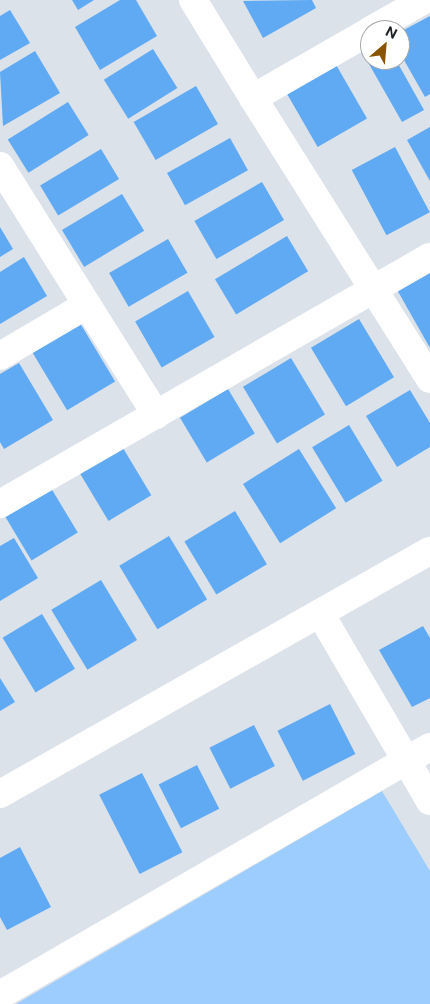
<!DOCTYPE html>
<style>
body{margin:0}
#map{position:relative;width:430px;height:1004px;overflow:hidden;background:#dbe2ea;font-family:"Public Sans",sans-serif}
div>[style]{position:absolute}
.green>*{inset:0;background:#9dcdfe}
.building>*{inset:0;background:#5faaf2;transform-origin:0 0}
.street>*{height:28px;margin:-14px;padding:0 14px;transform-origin:14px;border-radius:14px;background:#fff}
.secondary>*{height:28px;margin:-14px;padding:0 14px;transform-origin:14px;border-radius:14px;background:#fff}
span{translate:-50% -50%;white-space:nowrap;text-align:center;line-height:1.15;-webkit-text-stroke:5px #fff;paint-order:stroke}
.north{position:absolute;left:360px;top:20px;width:50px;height:50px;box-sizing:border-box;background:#fff;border:1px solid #a5a6a7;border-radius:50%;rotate:27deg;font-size:14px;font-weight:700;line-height:20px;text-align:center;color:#1e2124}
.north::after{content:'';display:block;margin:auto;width:18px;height:22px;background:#885400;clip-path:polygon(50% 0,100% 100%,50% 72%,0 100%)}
</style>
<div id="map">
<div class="green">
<i style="clip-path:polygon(382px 791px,430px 871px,430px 1004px,16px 1004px)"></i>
</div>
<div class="building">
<i style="clip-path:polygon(72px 0,94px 0,78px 10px)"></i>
<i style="clip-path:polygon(120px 0,136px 0,157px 36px,100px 70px,75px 27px)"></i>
<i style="clip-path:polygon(312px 0,316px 8px,263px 38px,243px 1px)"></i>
<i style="clip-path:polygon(10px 10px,30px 43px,0 60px,0 16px)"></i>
<i style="clip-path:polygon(430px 16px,430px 94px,425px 97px,400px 53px,400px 32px)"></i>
<i style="clip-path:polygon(370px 45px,370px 60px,396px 60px,424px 110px,402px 122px,361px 50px)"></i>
<i style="left:153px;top:49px;width:46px;height:58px;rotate:58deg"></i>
<i style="clip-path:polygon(35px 51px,60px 93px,3px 126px,0 72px)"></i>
<i style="left:335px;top:63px;width:64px;height:57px;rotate:60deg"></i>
<i style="left:196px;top:86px;width:44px;height:72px;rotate:60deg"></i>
<i style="left:68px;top:102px;width:39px;height:71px;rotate:58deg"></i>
<i style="clip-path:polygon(430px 127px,430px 181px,407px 140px)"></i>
<i style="left:230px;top:138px;width:37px;height:72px;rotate:61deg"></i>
<i style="left:395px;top:147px;width:74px;height:49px;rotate:62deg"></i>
<i style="left:101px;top:149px;width:35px;height:71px;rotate:59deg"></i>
<i style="left:262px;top:182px;width:44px;height:78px;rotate:60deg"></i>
<i style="left:122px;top:194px;width:43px;height:70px;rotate:59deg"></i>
<i style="clip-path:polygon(0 227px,13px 249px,0 257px)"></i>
<i style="left:287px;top:236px;width:41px;height:84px;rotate:59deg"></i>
<i style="left:168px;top:239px;width:39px;height:68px;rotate:60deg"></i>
<i style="clip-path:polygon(24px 257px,47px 296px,0 324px,0 272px)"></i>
<i style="clip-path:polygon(430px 270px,430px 348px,396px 288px)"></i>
<i style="left:188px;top:291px;width:53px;height:61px;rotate:60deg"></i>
<i style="left:77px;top:318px;width:74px;height:56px;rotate:59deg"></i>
<i style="left:359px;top:319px;width:68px;height:56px;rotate:59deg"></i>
<i style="left:291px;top:358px;width:66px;height:56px;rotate:59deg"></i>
<i style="clip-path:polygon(19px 363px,53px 420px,4px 449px,0 442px,0 374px)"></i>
<i style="left:228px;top:389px;width:52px;height:56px;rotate:59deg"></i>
<i style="clip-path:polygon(410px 390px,430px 423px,430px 447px,397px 467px,366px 416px)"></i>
<i style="left:349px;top:425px;width:65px;height:43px;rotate:59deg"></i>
<i style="left:123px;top:448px;width:55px;height:50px;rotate:59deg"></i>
<i style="left:299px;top:449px;width:70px;height:66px;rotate:58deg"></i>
<i style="left:51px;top:488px;width:52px;height:54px;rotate:59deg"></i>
<i style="left:235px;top:511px;width:62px;height:59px;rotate:59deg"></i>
<i style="left:169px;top:536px;width:74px;height:58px;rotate:59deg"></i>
<i style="clip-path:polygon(14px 538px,38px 578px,0 601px,0 546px)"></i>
<i style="left:101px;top:580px;width:70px;height:58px;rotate:59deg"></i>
<i style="left:42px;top:614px;width:64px;height:46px;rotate:59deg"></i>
<i style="clip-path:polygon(423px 626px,430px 638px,430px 698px,412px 707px,379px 650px)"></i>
<i style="clip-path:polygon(0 678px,15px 702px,0 711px)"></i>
<i style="left:330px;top:704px;width:56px;height:59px;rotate:63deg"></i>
<i style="left:254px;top:725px;width:46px;height:50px;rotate:63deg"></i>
<i style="left:197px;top:765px;width:49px;height:43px;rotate:63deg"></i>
<i style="left:142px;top:773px;width:89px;height:48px;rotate:63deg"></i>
<i style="clip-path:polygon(20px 847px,51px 907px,7px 930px,0 917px,0 858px)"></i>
</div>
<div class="street">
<i style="left:193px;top:0;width:115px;rotate:58.5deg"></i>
<i style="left:371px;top:30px;width:61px;rotate:-29.5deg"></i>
<i style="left:370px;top:31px;width:135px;rotate:150.2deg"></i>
<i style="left:253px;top:98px;width:332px;rotate:57.8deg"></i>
<i style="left:0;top:166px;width:294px;rotate:57.9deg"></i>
<i style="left:0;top:356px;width:101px;rotate:-30.4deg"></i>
<i style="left:0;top:504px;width:496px;rotate:-29.9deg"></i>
<i style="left:320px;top:613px;width:218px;rotate:59.7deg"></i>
<i style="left:0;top:995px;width:496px;rotate:-30deg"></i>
</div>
<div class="secondary">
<i style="left:0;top:794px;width:494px;rotate:-29.5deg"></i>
</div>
<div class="north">N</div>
</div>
